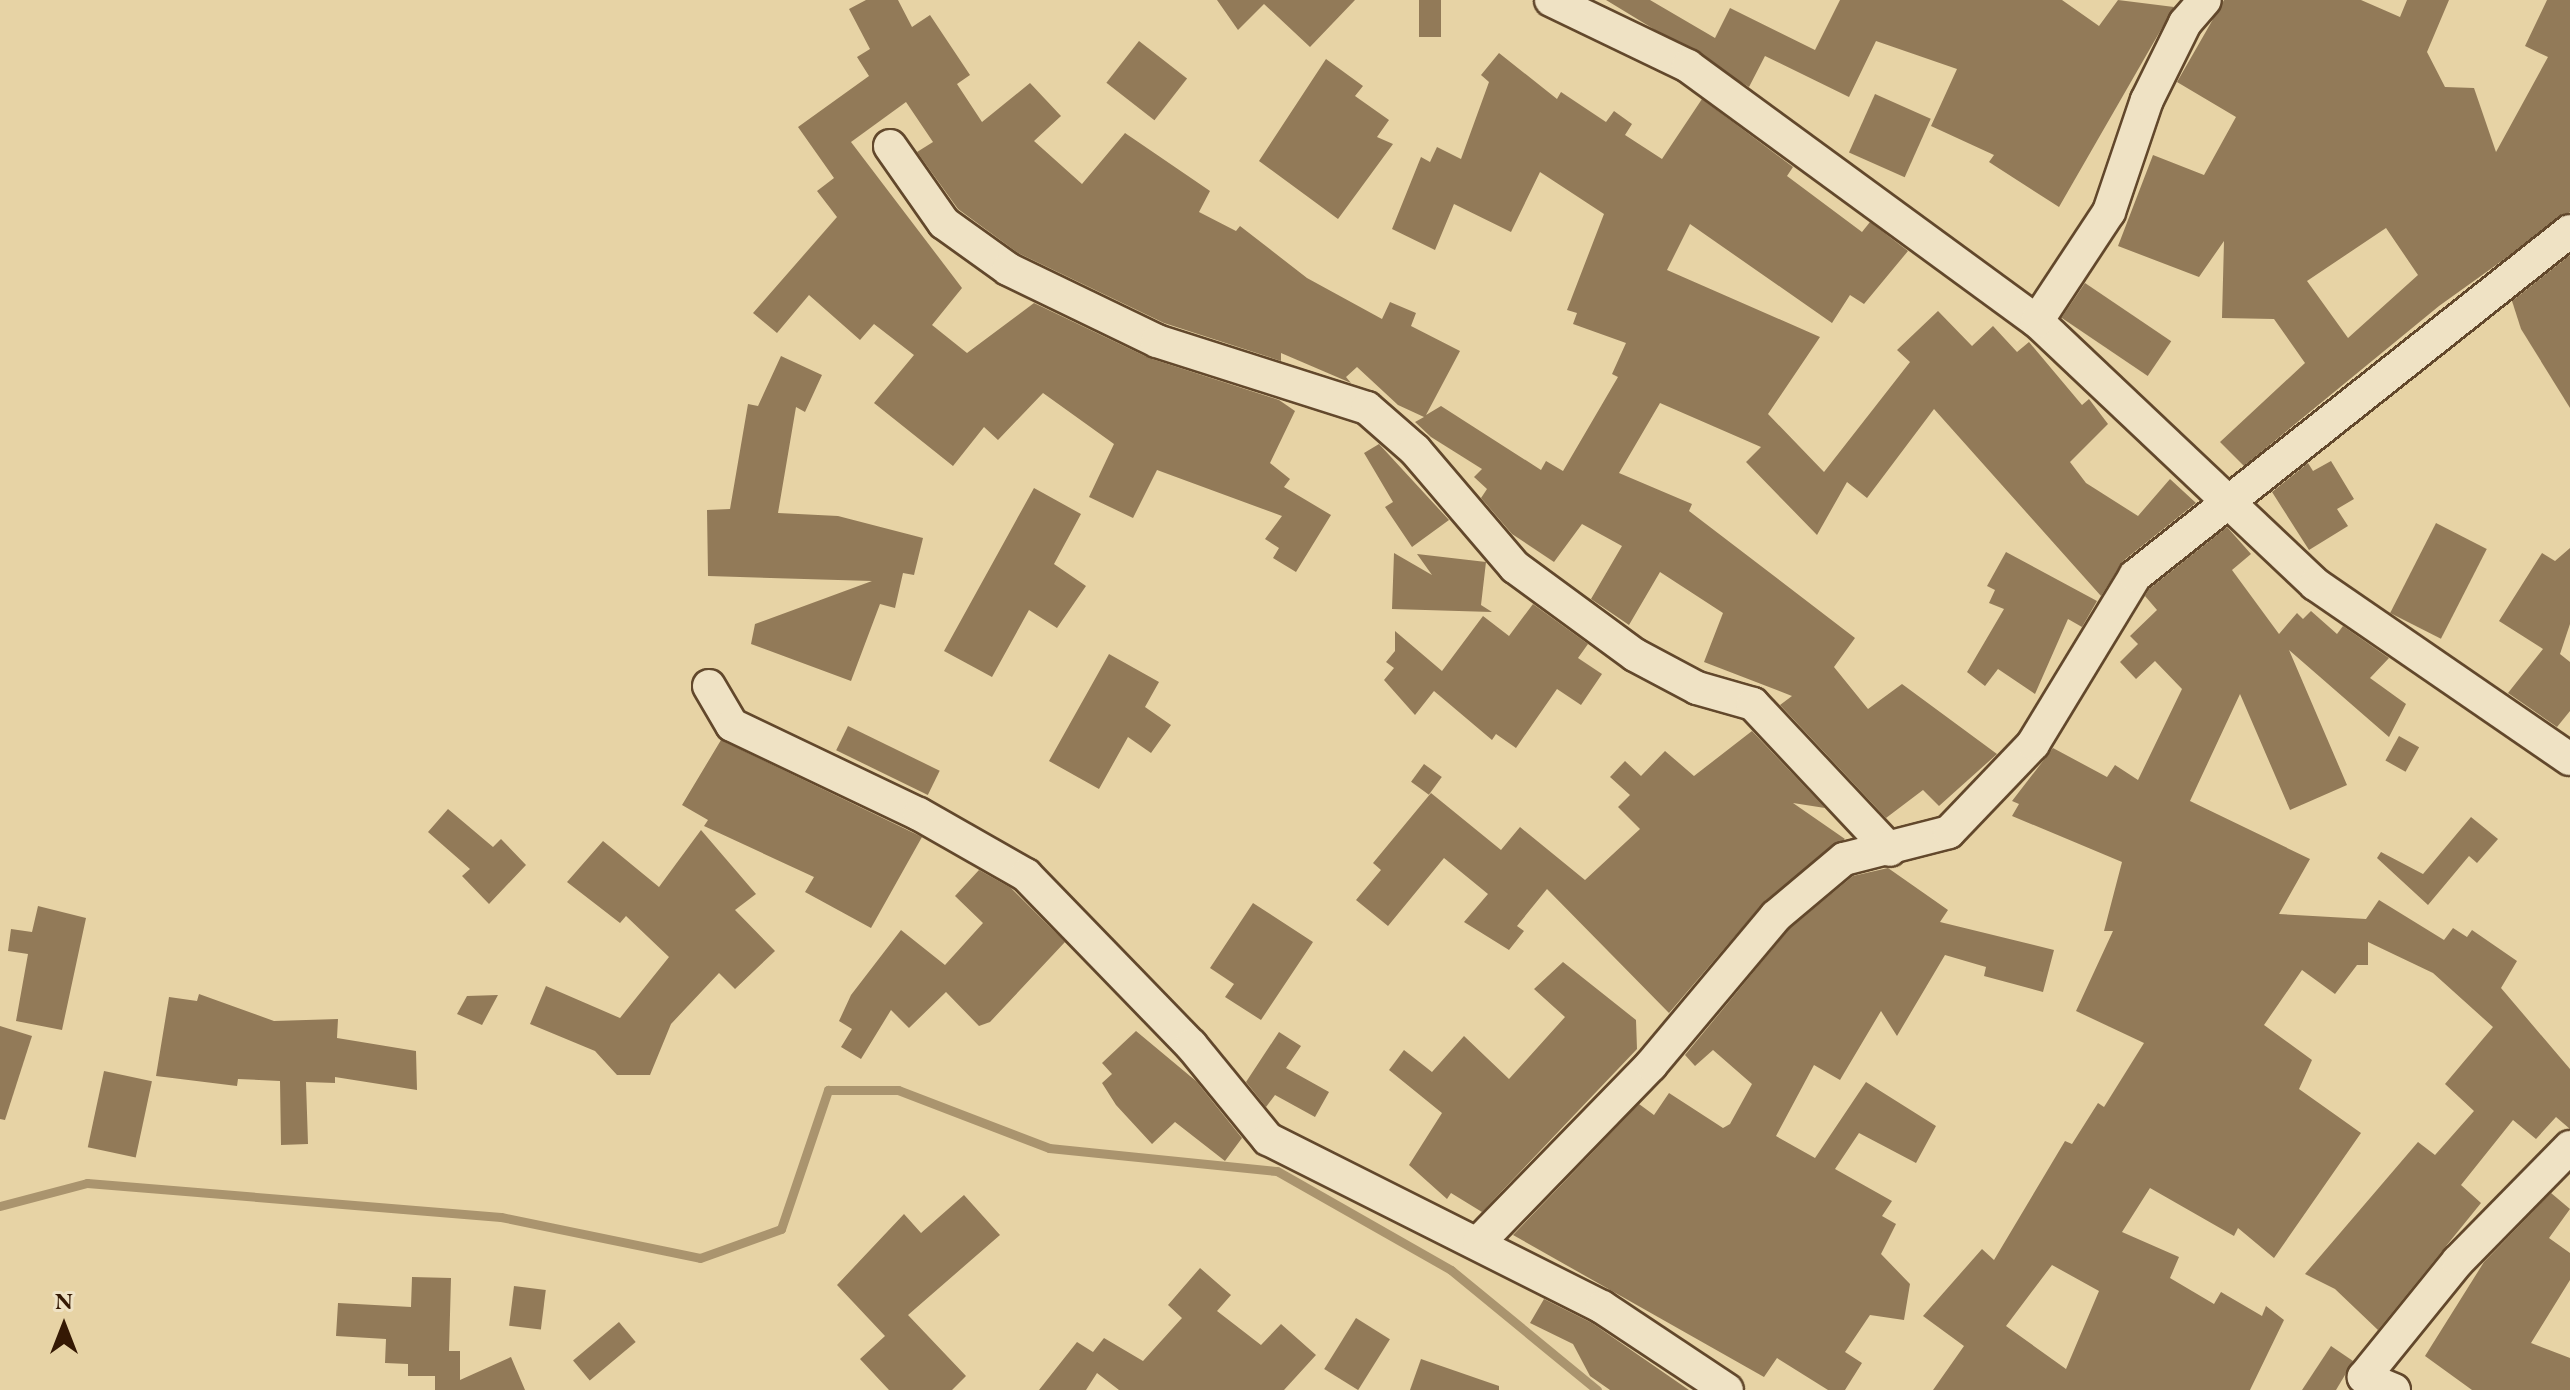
<!DOCTYPE html>
<style>
body{margin:0}
#map{position:relative;width:2570px;height:1390px;overflow:hidden;background:#e7d3a5;font-family:"EB Garamond",serif}
div>[style]{position:absolute}
.stream>*{height:9px;margin:-4.5px;padding:0 4.5px;transform-origin:4.5px;border-radius:4.5px;background:#aa946e}
.building>*{inset:0;background:#927a58;transform-origin:0 0}
.roads{filter:drop-shadow(2px 0 #62482c) drop-shadow(-2px 0 #62482c) drop-shadow(0 2px #62482c) drop-shadow(0 -2px #62482c)}
.street>*{height:32px;margin:-16px;padding:0 16px;transform-origin:16px;border-radius:16px;background:#efe2c4}
span{translate:-50% -50%;white-space:nowrap;text-align:center;line-height:1.15;-webkit-text-stroke:7px #efe2c4;paint-order:stroke}
.north{position:absolute;left:24px;top:1286px;width:80px;height:80px;-webkit-text-stroke:6px #efe2c4;paint-order:stroke;rotate:0deg;font-size:22px;font-weight:700;line-height:32px;text-align:center;color:#351904}
.north::after{content:'';display:block;margin:auto;width:28px;height:36px;background:#351904;clip-path:polygon(50% 0,100% 100%,50% 72%,0 100%)}
</style>
<div id="map">
<div class="stream">
<i style="left:0;top:1206px;width:90px;rotate:-14.8deg"></i>
<i style="left:87px;top:1183px;width:415px;rotate:4.7deg"></i>
<i style="left:501px;top:1217px;width:203px;rotate:11.6deg"></i>
<i style="left:700px;top:1258px;width:86px;rotate:-19.7deg"></i>
<i style="left:781px;top:1229px;width:147px;rotate:-71.3deg"></i>
<i style="left:828px;top:1090px;width:70px"></i>
<i style="left:898px;top:1090px;width:162px;rotate:21deg"></i>
<i style="left:1049px;top:1148px;width:229px;rotate:5.8deg"></i>
<i style="left:1277px;top:1171px;width:200px;rotate:29.6deg"></i>
<i style="left:1451px;top:1270px;width:189px;rotate:39.4deg"></i>
</div>
<div class="building">
<i style="clip-path:polygon(866px 0,898px 0,912px 27px,930px 15px,970px 75px,957px 84px,982px 122px,1030px 83px,1061px 116px,1034px 141px,1082px 184px,1125px 133px,1210px 191px,1199px 212px,1236px 231px,1240px 226px,1307px 278px,1382px 319px,1390px 302px,1416px 313px,1411px 326px,1460px 351px,1426px 415px,1441px 406px,1541px 470px,1546px 461px,1563px 471px,1618px 377px,1612px 374px,1626px 343px,1573px 324px,1577px 313px,1567px 310px,1604px 214px,1540px 172px,1511px 232px,1454px 204px,1435px 250px,1392px 229px,1421px 157px,1430px 162px,1437px 147px,1461px 159px,1489px 82px,1481px 75px,1499px 53px,1557px 99px,1561px 92px,1606px 122px,1614px 111px,1632px 124px,1625px 135px,1662px 159px,1702px 99px,1793px 167px,1787px 176px,1862px 232px,1870px 222px,1908px 251px,1864px 304px,1850px 295px,1832px 323px,1690px 224px,1667px 270px,1820px 337px,1768px 414px,1824px 472px,1910px 362px,1897px 350px,1938px 311px,1972px 346px,1993px 326px,2017px 352px,2029px 342px,2082px 405px,2089px 399px,2108px 424px,2070px 462px,2086px 483px,2138px 516px,2170px 479px,2196px 503px,2123px 561px,2101px 596px,1934px 409px,1867px 498px,1847px 482px,1817px 535px,1746px 462px,1761px 447px,1660px 403px,1619px 473px,1692px 504px,1689px 511px,1855px 638px,1834px 667px,1868px 709px,1902px 684px,1997px 754px,1939px 806px,1923px 790px,1886px 818px,1780px 705px,1792px 696px,1704px 662px,1723px 613px,1660px 572px,1629px 625px,1591px 599px,1622px 546px,1582px 524px,1554px 562px,1512px 534px,1481px 498px,1487px 489px,1474px 477px,1482px 469px,1431px 437px,1415px 422px,1424px 417px,1398px 405px,1357px 367px,1346px 377px,1351px 383px,1281px 353px,1281px 361px,1164px 323px,1018px 253px,958px 209px,917px 152px,933px 142px,906px 102px,851px 142px,962px 288px,932px 325px,967px 353px,1034px 303px,1149px 358px,1279px 400px,1295px 411px,1270px 463px,1290px 479px,1284px 487px,1331px 515px,1296px 572px,1273px 558px,1279px 548px,1265px 539px,1282px 516px,1157px 470px,1133px 518px,1089px 497px,1114px 444px,1043px 393px,998px 440px,984px 427px,953px 466px,874px 403px,914px 355px,874px 324px,860px 340px,809px 295px,777px 333px,753px 313px,837px 217px,817px 191px,834px 178px,798px 127px,869px 76px,857px 57px,870px 49px,849px 9px)"></i>
<i style="clip-path:polygon(1217px 0,1355px 0,1310px 47px,1264px 4px,1238px 30px)"></i>
<i style="left:1419px;top:0;width:22px;height:37px"></i>
<i style="clip-path:polygon(1606px 0,1650px 0,1715px 38px,1730px 8px,1815px 50px,1840px 0,2062px 0,2099px 26px,2118px 0,2174px 7px,2059px 207px,1989px 162px,1994px 155px,1931px 126px,1957px 69px,1876px 41px,1849px 97px,1765px 56px,1749px 87px)"></i>
<i style="clip-path:polygon(evenodd,2224px 0,2361px 0,2400px 17px,2407px 0,2449px 0,2427px 52px,2445px 87px,2474px 88px,2496px 152px,2548px 57px,2525px 46px,2547px 0,2570px 0,2570px 212px,2439px 306px,2244px 466px,2220px 442px,2305px 363px,2274px 319px,2222px 318px,2224px 241px,2199px 277px,2118px 246px,2153px 155px,2204px 175px,2236px 117px,2177px 82px,2224px 0,2386px 228px,2418px 275px,2348px 338px,2307px 281px,2386px 228px)"></i>
<i style="left:1139px;top:41px;width:61px;height:53px;rotate:38deg"></i>
<i style="clip-path:polygon(1326px 59px,1363px 86px,1355px 96px,1389px 120px,1377px 137px,1393px 144px,1338px 219px,1259px 161px)"></i>
<i style="left:1875px;top:94px;width:61px;height:64px;rotate:24deg"></i>
<i style="clip-path:polygon(2570px 255px,2570px 408px,2521px 329px,2512px 301px)"></i>
<i style="left:2085px;top:283px;width:104px;height:42px;rotate:34deg"></i>
<i style="clip-path:polygon(781px 356px,822px 375px,805px 412px,796px 407px,778px 513px,838px 516px,923px 538px,914px 575px,903px 573px,895px 608px,880px 604px,851px 681px,751px 644px,755px 624px,872px 581px,708px 576px,707px 510px,730px 509px,748px 404px,758px 406px)"></i>
<i style="clip-path:polygon(1379px 444px,1449px 520px,1412px 547px,1385px 507px,1393px 502px,1364px 453px)"></i>
<i style="clip-path:polygon(2331px 461px,2354px 499px,2337px 509px,2348px 526px,2309px 550px,2272px 492px,2308px 463px,2313px 471px)"></i>
<i style="clip-path:polygon(1034px 488px,1081px 514px,1054px 564px,1086px 586px,1057px 628px,1029px 610px,992px 677px,944px 651px)"></i>
<i style="left:2436px;top:523px;width:57px;height:101px;rotate:27deg"></i>
<i style="clip-path:polygon(evenodd,2227px 527px,2251px 554px,2232px 570px,2279px 634px,2297px 613px,2303px 619px,2311px 611px,2337px 634px,2343px 626px,2389px 658px,2370px 678px,2406px 704px,2389px 737px,2289px 650px,2347px 785px,2290px 810px,2240px 694px,2190px 801px,2310px 859px,2279px 914px,2366px 919px,2379px 900px,2444px 940px,2453px 928px,2467px 937px,2472px 930px,2517px 961px,2501px 988px,2570px 1069px,2570px 1129px,2556px 1117px,2536px 1139px,2513px 1120px,2461px 1185px,2481px 1203px,2378px 1330px,2335px 1289px,2305px 1274px,2418px 1142px,2435px 1155px,2474px 1111px,2445px 1084px,2493px 1027px,2433px 973px,2368px 942px,2368px 965px,2357px 965px,2335px 994px,2302px 970px,2264px 1025px,2312px 1060px,2299px 1089px,2361px 1133px,2274px 1258px,2238px 1228px,2234px 1236px,2150px 1188px,2122px 1232px,2179px 1257px,2170px 1278px,2214px 1304px,2221px 1292px,2262px 1316px,2266px 1306px,2284px 1320px,2250px 1390px,1933px 1390px,1964px 1346px,1923px 1316px,1982px 1249px,1994px 1260px,2065px 1141px,2072px 1144px,2098px 1103px,2104px 1107px,2144px 1043px,2076px 1011px,2113px 931px,2104px 931px,2122px 862px,2012px 816px,2019px 804px,2012px 801px,2053px 748px,2107px 777px,2115px 765px,2138px 780px,2182px 689px,2155px 661px,2136px 679px,2120px 662px,2138px 644px,2130px 636px,2157px 610px,2145px 596px,2149px 589px,2227px 527px,2052px 1265px,2099px 1291px,2066px 1369px,2006px 1326px,2052px 1265px)"></i>
<i style="clip-path:polygon(2570px 548px,2570px 624px,2560px 654px,2570px 662px,2570px 711px,2557px 727px,2508px 693px,2543px 649px,2499px 621px,2542px 553px,2555px 561px)"></i>
<i style="clip-path:polygon(2006px 552px,2097px 601px,2082px 627px,2068px 619px,2035px 694px,1998px 669px,1985px 686px,1967px 672px,2004px 609px,1989px 603px,1995px 590px,1987px 586px)"></i>
<i style="clip-path:polygon(1394px 553px,1432px 575px,1417px 554px,1486px 562px,1481px 605px,1492px 612px,1392px 609px)"></i>
<i style="clip-path:polygon(1533px 604px,1588px 644px,1578px 658px,1602px 674px,1581px 705px,1557px 689px,1516px 748px,1496px 734px,1492px 740px,1434px 691px,1415px 715px,1384px 680px,1394px 668px,1386px 662px,1395px 651px,1395px 631px,1442px 671px,1483px 616px,1509px 636px)"></i>
<i style="clip-path:polygon(1109px 654px,1159px 682px,1145px 707px,1171px 725px,1151px 753px,1128px 737px,1099px 789px,1049px 761px)"></i>
<i style="left:848px;top:726px;width:102px;height:27px;rotate:26deg"></i>
<i style="clip-path:polygon(1752px 731px,1825px 808px,1793px 803px,1845px 839px,1764px 902px,1669px 1013px,1547px 889px,1517px 926px,1524px 931px,1509px 950px,1464px 922px,1488px 894px,1444px 858px,1388px 926px,1356px 900px,1381px 870px,1373px 863px,1431px 793px,1501px 850px,1520px 827px,1585px 880px,1640px 829px,1618px 807px,1630px 795px,1610px 777px,1625px 761px,1641px 776px,1665px 751px,1694px 776px)"></i>
<i style="left:2399px;top:736px;width:23px;height:28px;rotate:29deg"></i>
<i style="clip-path:polygon(721px 740px,922px 837px,871px 928px,805px 892px,814px 877px,704px 826px,708px 820px,682px 805px)"></i>
<i style="left:1424px;top:764px;width:22px;height:22px;rotate:36deg"></i>
<i style="clip-path:polygon(448px 809px,493px 847px,501px 839px,526px 865px,489px 904px,462px 876px,470px 869px,428px 832px)"></i>
<i style="clip-path:polygon(2471px 817px,2498px 839px,2477px 863px,2469px 856px,2428px 905px,2377px 858px,2381px 852px,2423px 874px)"></i>
<i style="clip-path:polygon(701px 830px,756px 894px,735px 910px,775px 951px,735px 989px,719px 973px,671px 1024px,650px 1075px,617px 1075px,595px 1051px,530px 1024px,546px 986px,620px 1018px,669px 957px,626px 916px,620px 923px,567px 882px,603px 841px,659px 887px)"></i>
<i style="clip-path:polygon(1888px 868px,1948px 910px,1940px 922px,2054px 950px,2043px 992px,1984px 976px,1986px 967px,1945px 955px,1897px 1036px,1881px 1011px,1840px 1080px,1814px 1065px,1776px 1136px,1815px 1158px,1866px 1082px,1936px 1126px,1916px 1163px,1859px 1133px,1835px 1169px,1892px 1201px,1882px 1216px,1896px 1224px,1881px 1254px,1910px 1284px,1904px 1320px,1870px 1315px,1845px 1352px,1862px 1363px,1845px 1390px,1828px 1390px,1777px 1358px,1764px 1377px,1513px 1235px,1639px 1104px,1654px 1115px,1669px 1093px,1723px 1128px,1730px 1124px,1752px 1084px,1713px 1050px,1695px 1066px,1685px 1055px,1789px 929px,1853px 876px)"></i>
<i style="clip-path:polygon(979px 870px,1011px 888px,1065px 942px,990px 1022px,979px 1026px,946px 992px,909px 1028px,891px 1010px,861px 1059px,841px 1047px,852px 1029px,839px 1021px,851px 995px,901px 930px,945px 965px,983px 923px,955px 896px)"></i>
<i style="clip-path:polygon(1253px 903px,1313px 942px,1261px 1020px,1225px 997px,1234px 984px,1210px 968px)"></i>
<i style="clip-path:polygon(38px 906px,86px 918px,62px 1030px,16px 1021px,28px 954px,8px 951px,11px 929px,32px 932px)"></i>
<i style="clip-path:polygon(1563px 962px,1636px 1020px,1637px 1049px,1482px 1212px,1451px 1193px,1447px 1199px,1409px 1165px,1442px 1113px,1389px 1070px,1404px 1050px,1432px 1072px,1464px 1036px,1509px 1079px,1565px 1017px,1534px 989px)"></i>
<i style="clip-path:polygon(199px 994px,274px 1021px,338px 1019px,337px 1038px,416px 1051px,417px 1090px,335px 1077px,335px 1083px,306px 1082px,308px 1144px,281px 1145px,280px 1081px,238px 1079px,237px 1086px,156px 1076px,169px 997px,197px 1001px)"></i>
<i style="clip-path:polygon(498px 995px,482px 1025px,457px 1014px,467px 996px)"></i>
<i style="clip-path:polygon(0 1026px,32px 1036px,5px 1120px,0 1119px)"></i>
<i style="clip-path:polygon(1136px 1031px,1196px 1081px,1242px 1138px,1225px 1161px,1175px 1122px,1152px 1144px,1116px 1105px,1102px 1083px,1112px 1074px,1102px 1063px)"></i>
<i style="clip-path:polygon(1279px 1032px,1301px 1046px,1286px 1068px,1329px 1092px,1315px 1117px,1275px 1095px,1266px 1107px,1246px 1082px)"></i>
<i style="left:104px;top:1071px;width:49px;height:78px;rotate:12deg"></i>
<i style="clip-path:polygon(2551px 1193px,2570px 1209px,2549px 1238px,2570px 1253px,2570px 1280px,2531px 1343px,2570px 1358px,2570px 1390px,2472px 1390px,2425px 1356px,2484px 1262px)"></i>
<i style="clip-path:polygon(964px 1195px,1000px 1235px,908px 1315px,966px 1376px,952px 1390px,889px 1390px,860px 1359px,885px 1336px,837px 1285px,904px 1214px,921px 1233px)"></i>
<i style="clip-path:polygon(1200px 1268px,1231px 1295px,1217px 1311px,1261px 1345px,1281px 1324px,1316px 1355px,1284px 1390px,1119px 1390px,1097px 1373px,1086px 1390px,1039px 1390px,1077px 1342px,1093px 1352px,1104px 1338px,1143px 1361px,1182px 1318px,1168px 1305px)"></i>
<i style="clip-path:polygon(412px 1277px,451px 1278px,449px 1351px,460px 1351px,460px 1380px,511px 1357px,525px 1390px,435px 1390px,435px 1376px,408px 1376px,408px 1364px,385px 1363px,386px 1339px,336px 1336px,338px 1303px,411px 1307px)"></i>
<i style="left:514px;top:1286px;width:32px;height:40px;rotate:7deg"></i>
<i style="clip-path:polygon(1544px 1299px,1592px 1323px,1689px 1390px,1610px 1390px,1590px 1376px,1573px 1344px,1530px 1323px)"></i>
<i style="left:1356px;top:1318px;width:40px;height:60px;rotate:32deg"></i>
<i style="left:619px;top:1322px;width:26px;height:60px;rotate:50deg"></i>
<i style="clip-path:polygon(2331px 1346px,2353px 1361px,2345px 1375px,2336px 1390px,2302px 1390px)"></i>
<i style="clip-path:polygon(1421px 1359px,1499px 1386px,1499px 1390px,1410px 1390px)"></i>
</div>
<div class="roads">
<div class="street">
<i style="left:1551px;top:0;width:152px;rotate:25.7deg"></i>
<i style="left:1688px;top:66px;width:432px;rotate:36.2deg"></i>
<i style="left:2037px;top:321px;width:383px;rotate:43.4deg"></i>
<i style="left:2315px;top:584px;width:309px;rotate:34.5deg"></i>
<i style="left:890px;top:146px;width:94px;rotate:55deg"></i>
<i style="left:944px;top:223px;width:79px;rotate:35.7deg"></i>
<i style="left:1008px;top:269px;width:165px;rotate:25.8deg"></i>
<i style="left:1157px;top:341px;width:220px;rotate:17.7deg"></i>
<i style="left:1367px;top:408px;width:64px;rotate:41.2deg"></i>
<i style="left:1415px;top:450px;width:154px;rotate:49.5deg"></i>
<i style="left:1515px;top:567px;width:149px;rotate:36.3deg"></i>
<i style="left:1635px;top:655px;width:70px;rotate:28deg"></i>
<i style="left:1697px;top:688px;width:58px;rotate:15.9deg"></i>
<i style="left:1753px;top:704px;width:200px;rotate:46.8deg"></i>
<i style="left:2037px;top:321px;width:131px;rotate:-56.6deg"></i>
<i style="left:2109px;top:212px;width:118px;rotate:-71.3deg"></i>
<i style="left:2147px;top:100px;width:86px;rotate:-63.7deg"></i>
<i style="left:2185px;top:23px;width:30px;rotate:-49deg"></i>
<i style="left:709px;top:686px;width:45px;rotate:59.5deg"></i>
<i style="left:732px;top:725px;width:207px;rotate:25.5deg"></i>
<i style="left:919px;top:814px;width:123px;rotate:29.7deg"></i>
<i style="left:1026px;top:875px;width:237px;rotate:45.9deg"></i>
<i style="left:1191px;top:1045px;width:122px;rotate:50.7deg"></i>
<i style="left:1268px;top:1139px;width:374px;rotate:26.7deg"></i>
<i style="left:1602px;top:1307px;width:150px;rotate:33.6deg"></i>
<i style="left:1479px;top:1242px;width:247px;rotate:-45.8deg"></i>
<i style="left:1651px;top:1065px;width:194px;rotate:-50deg"></i>
<i style="left:1776px;top:916px;width:89px;rotate:-40deg"></i>
<i style="left:1844px;top:859px;width:108px;rotate:-14.4deg"></i>
<i style="left:1949px;top:832px;width:122px;rotate:-46.3deg"></i>
<i style="left:2033px;top:744px;width:197px;rotate:-58.7deg"></i>
<i style="left:2135px;top:576px;width:555px;rotate:-38.42deg"></i>
<i style="left:2394px;top:1390px;width:33px;rotate:-157deg"></i>
<i style="left:2364px;top:1377px;width:149px;rotate:-51deg"></i>
<i style="left:2458px;top:1261px;width:160px;rotate:-45.5deg"></i>
</div>
</div>
<div class="north">N</div>
</div>
